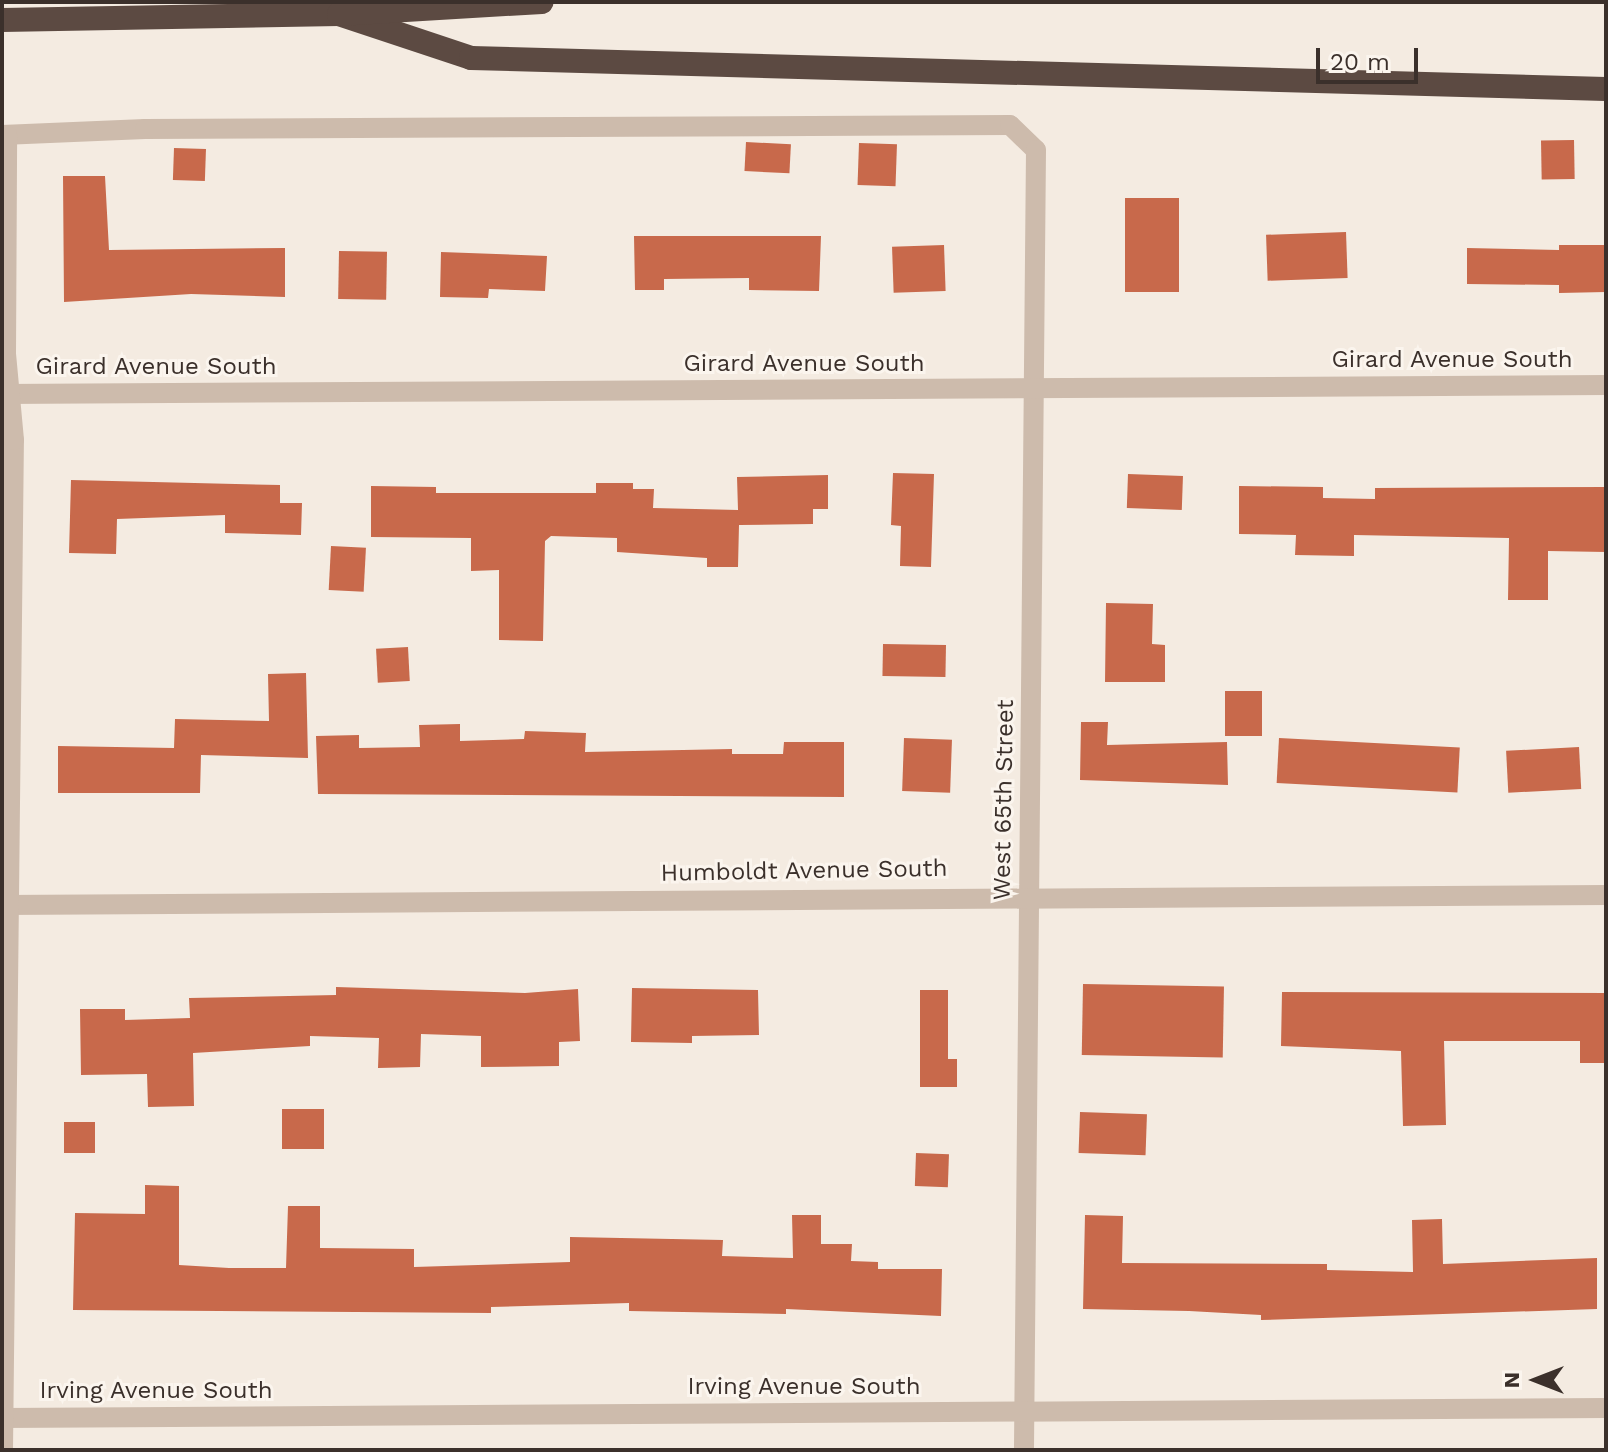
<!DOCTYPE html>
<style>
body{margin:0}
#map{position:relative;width:1608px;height:1452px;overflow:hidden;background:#f4ebe1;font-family:"Work Sans",sans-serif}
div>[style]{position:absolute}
.building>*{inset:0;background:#c8694b;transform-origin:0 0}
.minor>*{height:20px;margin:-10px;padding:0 10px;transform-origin:10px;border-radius:10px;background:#cdbbac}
.highway>*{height:24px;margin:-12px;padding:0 12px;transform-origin:12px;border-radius:12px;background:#5c4a42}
span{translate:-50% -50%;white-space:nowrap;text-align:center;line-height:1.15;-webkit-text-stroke:6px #fbf5ee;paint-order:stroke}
.street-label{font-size:24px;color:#3b302b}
.frame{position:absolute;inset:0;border:4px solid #3b302b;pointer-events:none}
.north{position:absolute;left:1496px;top:1340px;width:80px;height:80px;-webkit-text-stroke:6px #fbf5ee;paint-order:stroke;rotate:270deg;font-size:22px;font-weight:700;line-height:32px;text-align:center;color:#3b302b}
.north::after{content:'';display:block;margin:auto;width:28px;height:36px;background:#3b302b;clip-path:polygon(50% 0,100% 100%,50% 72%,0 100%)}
.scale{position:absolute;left:1316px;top:48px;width:102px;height:36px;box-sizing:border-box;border:4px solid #3b302b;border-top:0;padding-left:10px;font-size:24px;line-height:28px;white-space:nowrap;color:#3b302b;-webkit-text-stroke:6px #fbf5ee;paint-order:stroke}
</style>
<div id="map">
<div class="building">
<i style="left:1574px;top:140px;width:39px;height:33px;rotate:89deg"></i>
<i style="left:746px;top:142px;width:45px;height:29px;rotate:3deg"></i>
<i style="left:859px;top:143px;width:38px;height:42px;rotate:2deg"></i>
<i style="left:174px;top:148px;width:32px;height:32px;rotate:2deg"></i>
<i style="clip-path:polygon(63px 176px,105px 176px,109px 250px,285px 248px,285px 297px,191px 294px,64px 302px)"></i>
<i style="left:1125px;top:198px;width:54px;height:94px"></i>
<i style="left:1346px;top:232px;width:46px;height:80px;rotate:88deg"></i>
<i style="clip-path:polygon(634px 236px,821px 236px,819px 291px,749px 290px,749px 278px,664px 279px,664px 290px,635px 290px)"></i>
<i style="left:944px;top:245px;width:46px;height:52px;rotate:88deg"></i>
<i style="clip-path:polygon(1559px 245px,1606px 245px,1606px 292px,1559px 293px,1559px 285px,1467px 284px,1467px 248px,1559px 250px)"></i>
<i style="left:339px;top:251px;width:48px;height:48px;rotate:1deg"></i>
<i style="clip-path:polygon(441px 252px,547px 256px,545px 291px,489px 289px,488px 298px,440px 297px)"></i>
<i style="clip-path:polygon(893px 473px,934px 474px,931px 567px,900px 566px,901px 526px,891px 525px)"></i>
<i style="left:1128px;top:474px;width:55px;height:34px;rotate:2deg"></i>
<i style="clip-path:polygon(828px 475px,828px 509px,813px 509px,813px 524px,739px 525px,738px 567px,707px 567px,707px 558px,617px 552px,617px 538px,551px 536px,545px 541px,543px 641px,499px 640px,499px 570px,471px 571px,471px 538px,371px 537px,371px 486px,436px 487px,436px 493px,596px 493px,596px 483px,633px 483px,633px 489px,654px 489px,653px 508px,738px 510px,737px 477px)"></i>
<i style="clip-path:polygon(71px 480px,280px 485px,280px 503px,302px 503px,301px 535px,225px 533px,225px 515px,117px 519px,116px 554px,69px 553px)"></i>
<i style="clip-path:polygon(1239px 486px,1323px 487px,1323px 498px,1375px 499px,1375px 488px,1606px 487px,1606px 552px,1548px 551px,1548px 600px,1508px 600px,1509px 538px,1354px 535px,1354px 556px,1295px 555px,1296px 535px,1239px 534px)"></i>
<i style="left:331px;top:546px;width:35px;height:44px;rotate:3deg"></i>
<i style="clip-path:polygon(1106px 603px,1153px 604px,1152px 644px,1165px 645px,1165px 682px,1105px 682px)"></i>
<i style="left:883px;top:644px;width:63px;height:32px;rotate:1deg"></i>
<i style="left:408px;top:647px;width:34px;height:32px;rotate:87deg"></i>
<i style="clip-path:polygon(306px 673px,308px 758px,201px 755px,200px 793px,58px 793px,58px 746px,174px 748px,175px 719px,269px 721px,268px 674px)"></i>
<i style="left:1262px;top:691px;width:45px;height:37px;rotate:90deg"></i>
<i style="clip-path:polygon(1081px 722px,1108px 722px,1107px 745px,1227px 742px,1228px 785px,1080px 780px)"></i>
<i style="clip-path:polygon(460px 724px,460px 741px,524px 739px,525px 731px,586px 733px,585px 752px,732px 749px,732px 754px,783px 754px,784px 742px,844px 742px,844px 797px,318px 794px,316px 736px,359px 735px,359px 748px,420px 747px,419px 725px)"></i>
<i style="left:904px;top:738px;width:48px;height:53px;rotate:2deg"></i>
<i style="left:1279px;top:738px;width:181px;height:45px;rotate:3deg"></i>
<i style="left:1579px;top:747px;width:42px;height:73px;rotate:87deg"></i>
<i style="left:1083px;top:984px;width:141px;height:71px;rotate:1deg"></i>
<i style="clip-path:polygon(336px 987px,525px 993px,578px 989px,580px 1041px,559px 1042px,559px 1066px,481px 1067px,481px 1036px,421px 1034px,420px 1067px,378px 1068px,379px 1038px,310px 1036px,310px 1046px,193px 1053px,194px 1106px,148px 1107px,147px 1074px,81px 1075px,80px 1009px,125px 1009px,125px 1020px,190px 1018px,189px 998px,336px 995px)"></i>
<i style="clip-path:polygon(632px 988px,758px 990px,759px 1035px,692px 1036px,692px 1043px,631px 1042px)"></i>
<i style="clip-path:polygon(920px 990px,948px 990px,948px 1059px,957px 1059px,957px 1087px,920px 1087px)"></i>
<i style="clip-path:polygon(1282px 992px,1606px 993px,1606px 1063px,1580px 1063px,1580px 1041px,1444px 1041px,1446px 1125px,1403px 1126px,1401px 1051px,1281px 1046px)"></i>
<i style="left:282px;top:1109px;width:42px;height:40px"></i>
<i style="left:1080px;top:1112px;width:67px;height:41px;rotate:2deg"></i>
<i style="left:64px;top:1122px;width:31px;height:31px"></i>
<i style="left:916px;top:1153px;width:33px;height:33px;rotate:2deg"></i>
<i style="clip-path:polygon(145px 1185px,179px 1186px,179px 1265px,229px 1268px,286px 1268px,288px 1206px,320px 1206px,320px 1248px,414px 1249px,414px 1267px,570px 1262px,570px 1237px,723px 1240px,722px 1256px,793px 1258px,792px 1215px,821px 1215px,821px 1244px,852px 1244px,851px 1261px,878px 1262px,878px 1269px,942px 1269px,941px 1316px,786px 1309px,786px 1314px,629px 1311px,629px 1303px,491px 1307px,491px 1313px,73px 1310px,75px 1213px,145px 1214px)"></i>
<i style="clip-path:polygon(1085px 1215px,1123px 1216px,1122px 1263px,1327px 1264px,1327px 1270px,1413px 1272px,1412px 1220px,1442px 1219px,1443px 1264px,1597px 1258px,1597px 1309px,1261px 1320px,1261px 1315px,1189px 1311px,1083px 1309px)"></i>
</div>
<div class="minor">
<i style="left:2px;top:135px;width:143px;rotate:-2.4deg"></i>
<i style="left:145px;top:129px;width:865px;rotate:-0.26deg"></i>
<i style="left:1010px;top:125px;width:36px;rotate:44deg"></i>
<i style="left:1036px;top:150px;width:1300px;rotate:90.53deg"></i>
<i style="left:2px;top:394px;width:1604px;rotate:-0.32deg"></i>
<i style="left:2px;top:905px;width:1604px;rotate:-0.36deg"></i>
<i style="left:2px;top:1418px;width:1604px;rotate:-0.36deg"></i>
<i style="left:3px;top:1450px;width:1010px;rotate:-89.38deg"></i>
<i style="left:14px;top:440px;width:86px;rotate:-95.3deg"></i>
<i style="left:6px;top:354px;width:219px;rotate:-89.7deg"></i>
</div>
<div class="highway">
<i style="left:339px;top:14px;width:139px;rotate:18.4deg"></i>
<i style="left:471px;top:58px;width:1135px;rotate:1.56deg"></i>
<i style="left:2px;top:20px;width:337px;rotate:-1deg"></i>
<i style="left:339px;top:14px;width:203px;rotate:-3.4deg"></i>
</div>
<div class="street-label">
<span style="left:1452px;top:360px">Girard Avenue South</span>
<span style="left:804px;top:364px">Girard Avenue South</span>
<span style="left:156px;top:367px">Girard Avenue South</span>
<span style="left:1004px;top:800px;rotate:-89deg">West 65th Street</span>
<span style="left:804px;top:871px;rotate:-1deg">Humboldt Avenue South</span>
<span style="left:804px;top:1387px">Irving Avenue South</span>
<span style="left:156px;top:1391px">Irving Avenue South</span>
</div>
<div class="frame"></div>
<div class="north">N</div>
<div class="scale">20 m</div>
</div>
